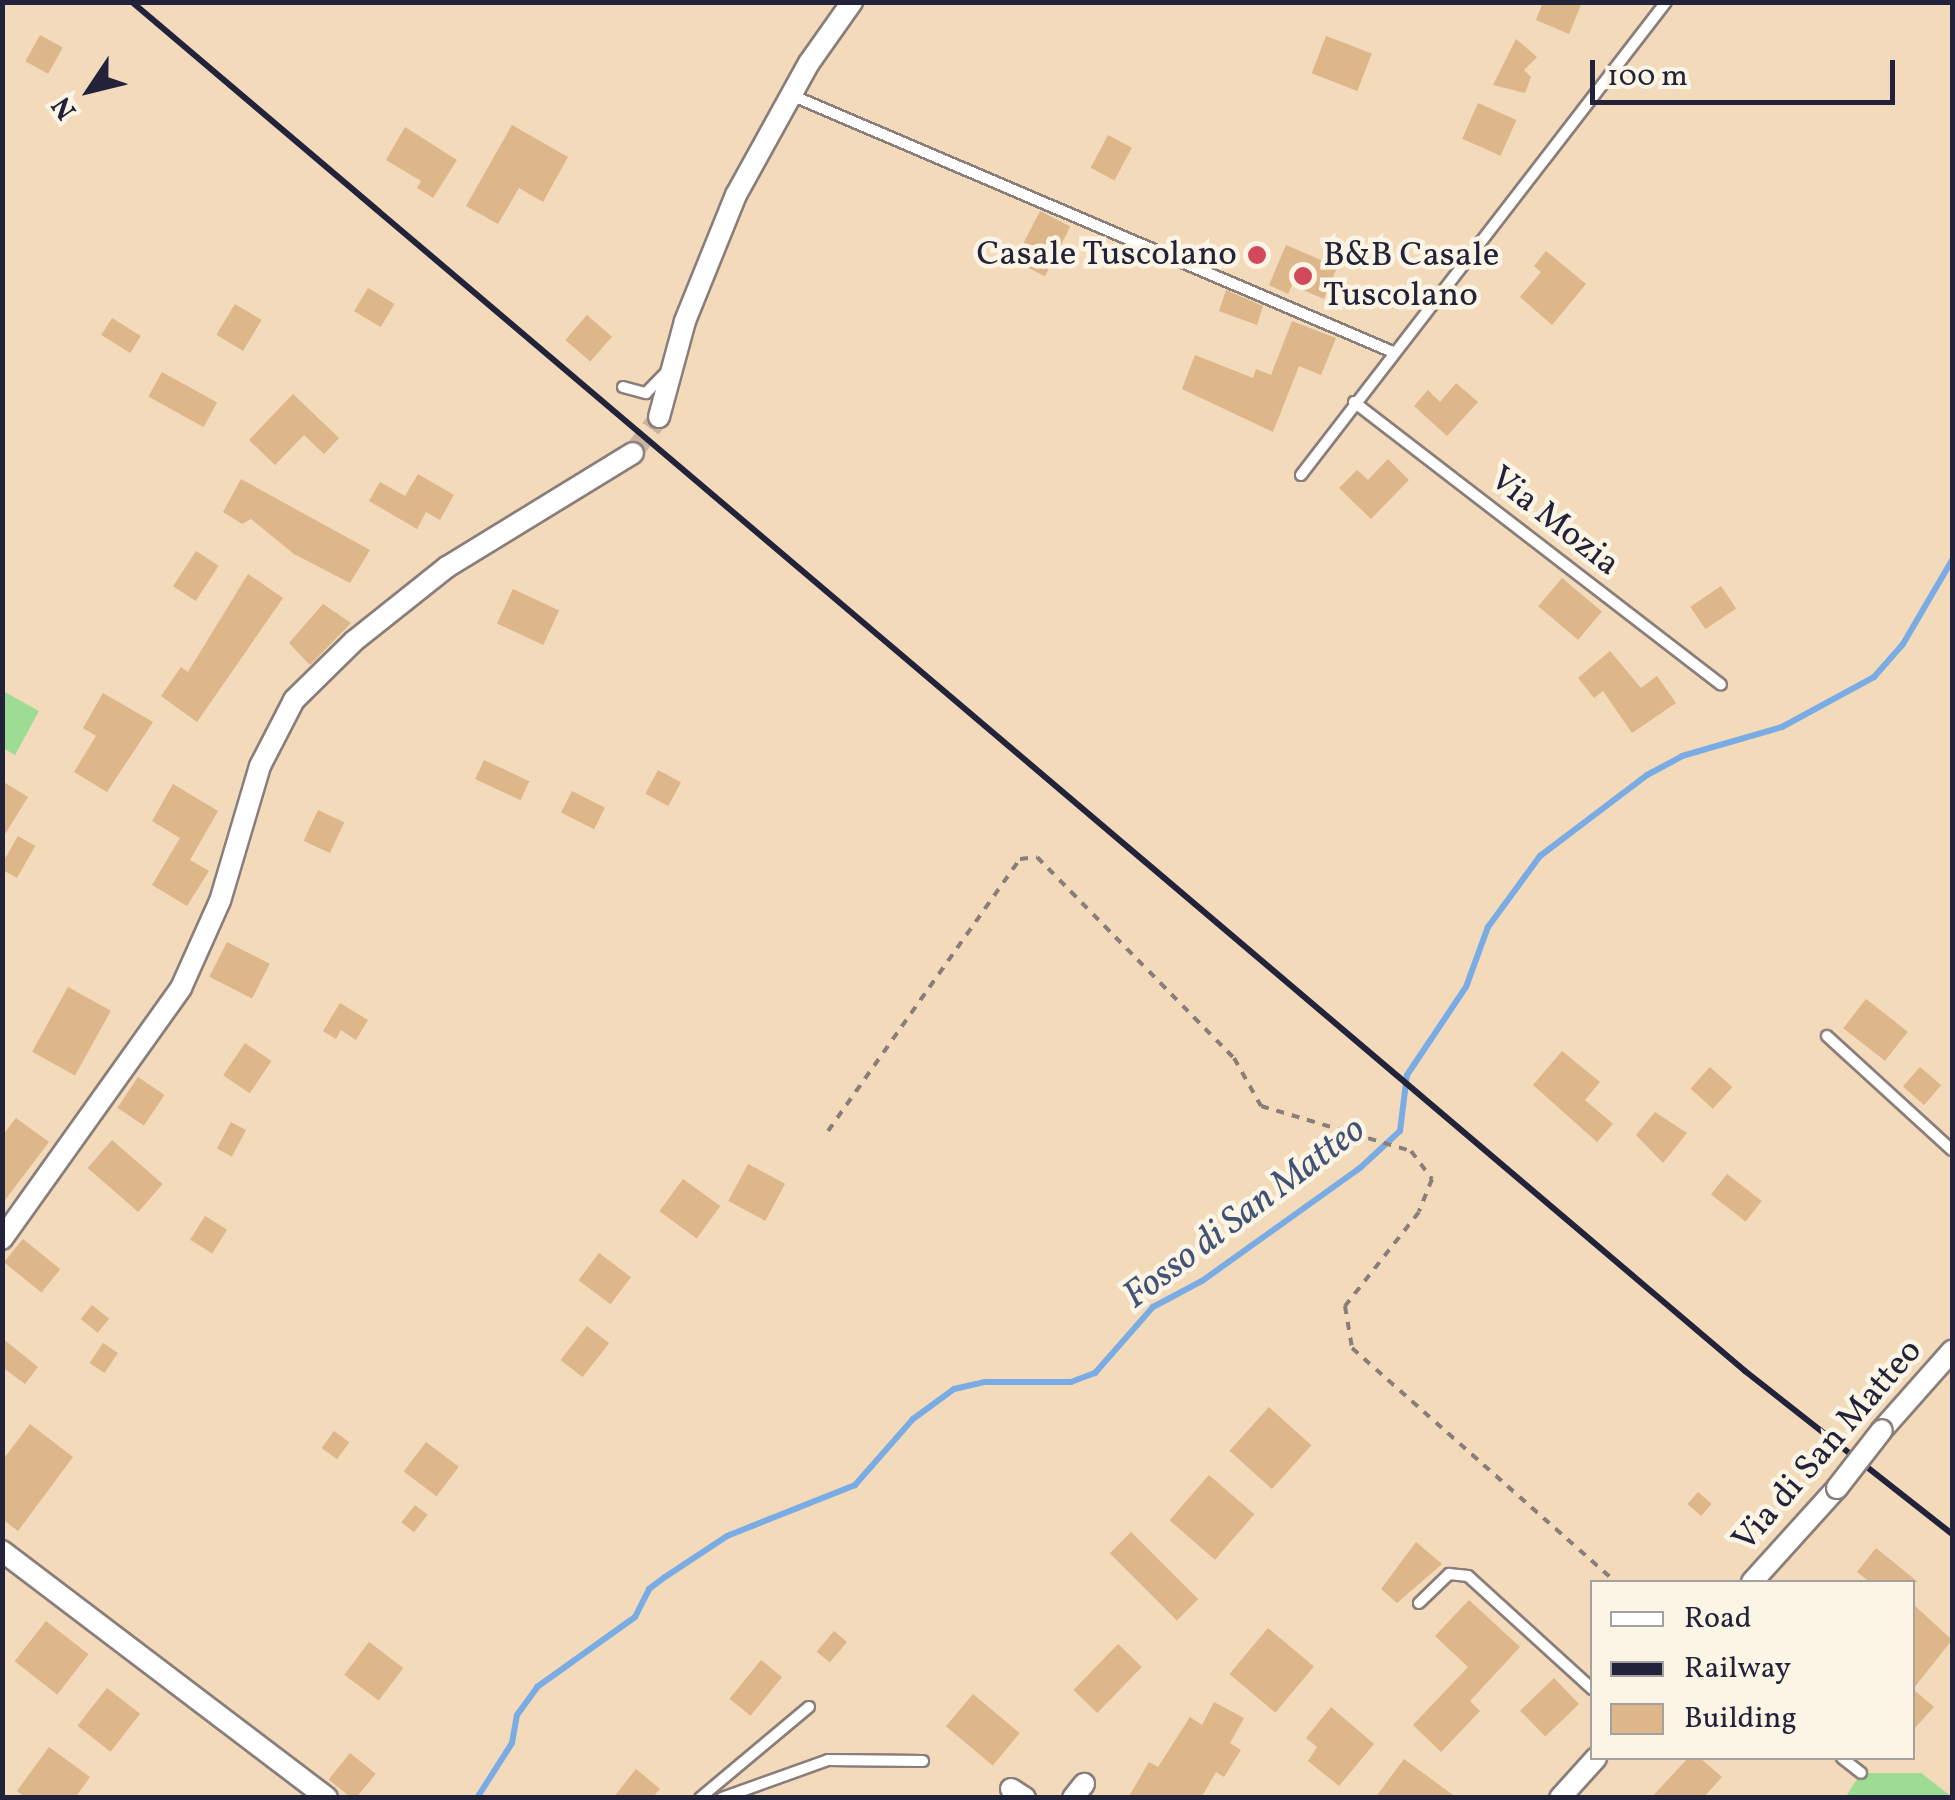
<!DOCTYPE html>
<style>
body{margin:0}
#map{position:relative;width:1955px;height:1800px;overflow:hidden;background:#f2daba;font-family:Vollkorn,serif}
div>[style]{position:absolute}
.green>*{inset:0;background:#9cdc93}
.stream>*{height:6px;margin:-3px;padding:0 3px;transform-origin:3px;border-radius:3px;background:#79abe5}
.building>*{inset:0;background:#ddb689;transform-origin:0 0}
.street-tunnel>*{height:20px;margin-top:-10px;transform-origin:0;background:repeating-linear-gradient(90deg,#c8b5a1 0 20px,transparent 0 30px)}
.path>*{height:4px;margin-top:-2px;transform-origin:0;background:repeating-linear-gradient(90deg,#8a7e7a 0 8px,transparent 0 16px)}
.roads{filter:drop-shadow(2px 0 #8a7e7a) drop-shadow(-2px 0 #8a7e7a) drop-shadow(0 2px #8a7e7a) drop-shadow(0 -2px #8a7e7a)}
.lane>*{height:10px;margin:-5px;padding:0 5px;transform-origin:5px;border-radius:5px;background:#fff}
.street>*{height:20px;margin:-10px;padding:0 10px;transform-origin:10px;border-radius:10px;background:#fff}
.rail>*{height:6px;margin:-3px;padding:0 3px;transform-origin:3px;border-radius:3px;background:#22223b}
.bridges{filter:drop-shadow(2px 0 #8a7e7a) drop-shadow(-2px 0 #8a7e7a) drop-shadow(0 2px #8a7e7a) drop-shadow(0 -2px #8a7e7a)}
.street-bridge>*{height:20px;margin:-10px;padding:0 10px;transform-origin:10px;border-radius:10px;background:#fff}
.dots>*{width:28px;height:28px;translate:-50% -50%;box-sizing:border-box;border:5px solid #fcf5e5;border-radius:50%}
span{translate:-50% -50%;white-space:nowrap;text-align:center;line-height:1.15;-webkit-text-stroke:9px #fcf5e5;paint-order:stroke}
.poi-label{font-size:35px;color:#22223b}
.right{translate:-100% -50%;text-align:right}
.left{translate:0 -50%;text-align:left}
.street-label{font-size:35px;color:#22223b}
.water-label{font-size:38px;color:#405276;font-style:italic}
.frame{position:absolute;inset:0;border:5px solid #22223b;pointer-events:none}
.legend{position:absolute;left:1590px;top:1580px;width:325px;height:180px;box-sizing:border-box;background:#fcf5e5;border:2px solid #a5a1a1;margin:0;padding:12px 18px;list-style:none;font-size:30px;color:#22223b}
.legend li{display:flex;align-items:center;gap:20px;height:50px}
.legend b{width:50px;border:2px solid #a5a1a1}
.north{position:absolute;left:40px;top:40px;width:100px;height:100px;-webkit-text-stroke:8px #fcf5e5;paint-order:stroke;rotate:235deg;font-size:28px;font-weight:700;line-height:40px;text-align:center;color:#22223b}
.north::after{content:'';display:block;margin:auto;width:35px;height:45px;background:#22223b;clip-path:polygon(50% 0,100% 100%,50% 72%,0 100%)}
.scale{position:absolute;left:1590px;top:60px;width:305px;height:45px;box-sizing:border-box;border:5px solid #22223b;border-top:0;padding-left:12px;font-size:30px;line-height:35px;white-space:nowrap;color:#22223b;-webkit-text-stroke:8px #fcf5e5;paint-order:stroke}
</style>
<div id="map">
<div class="green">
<i style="clip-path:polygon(3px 691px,39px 711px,15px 755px,3px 748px)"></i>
<i style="clip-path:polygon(1861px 1773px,1921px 1773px,1952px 1797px,1845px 1798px)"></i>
</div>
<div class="stream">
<i style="left:477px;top:1798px;width:65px;rotate:-57.5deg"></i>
<i style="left:512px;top:1743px;width:28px;rotate:-80deg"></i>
<i style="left:517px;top:1715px;width:34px;rotate:-54deg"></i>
<i style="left:537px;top:1687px;width:120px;rotate:-35.5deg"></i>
<i style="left:635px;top:1617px;width:31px;rotate:-63deg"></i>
<i style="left:649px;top:1589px;width:20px;rotate:-37deg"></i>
<i style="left:665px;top:1577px;width:74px;rotate:-33.5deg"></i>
<i style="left:727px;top:1536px;width:138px;rotate:-21.7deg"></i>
<i style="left:855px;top:1485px;width:88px;rotate:-48.7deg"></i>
<i style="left:913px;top:1419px;width:51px;rotate:-36.2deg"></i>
<i style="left:954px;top:1389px;width:32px;rotate:-13deg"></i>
<i style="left:985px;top:1382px;width:86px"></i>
<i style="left:1071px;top:1382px;width:26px;rotate:-21deg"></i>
<i style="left:1095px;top:1373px;width:88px;rotate:-48.7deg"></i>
<i style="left:1153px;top:1307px;width:55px;rotate:-28deg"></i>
<i style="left:1202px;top:1281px;width:194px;rotate:-35.6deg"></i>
<i style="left:1360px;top:1168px;width:54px;rotate:-42.8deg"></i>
<i style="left:1400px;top:1131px;width:56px;rotate:-82.9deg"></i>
<i style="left:1407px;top:1075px;width:106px;rotate:-56.2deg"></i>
<i style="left:1466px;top:987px;width:64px;rotate:-69.9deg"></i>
<i style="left:1488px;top:927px;width:88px;rotate:-53.8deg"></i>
<i style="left:1540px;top:856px;width:134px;rotate:-37.1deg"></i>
<i style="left:1647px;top:775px;width:40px;rotate:-28deg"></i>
<i style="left:1682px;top:756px;width:104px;rotate:-16.2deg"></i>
<i style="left:1782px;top:727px;width:105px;rotate:-28.5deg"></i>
<i style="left:1874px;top:677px;width:44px;rotate:-48.7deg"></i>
<i style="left:1903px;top:644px;width:97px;rotate:-59.7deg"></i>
</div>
<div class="building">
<i style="clip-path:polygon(1543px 2px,1582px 2px,1569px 34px,1536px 20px)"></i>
<i style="left:40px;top:35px;width:26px;height:30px;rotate:29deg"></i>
<i style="left:1326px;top:36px;width:49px;height:40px;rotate:21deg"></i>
<i style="clip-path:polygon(1516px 39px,1537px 57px,1524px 70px,1531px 77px,1525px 93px,1493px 85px)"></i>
<i style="left:1478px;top:103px;width:42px;height:39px;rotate:24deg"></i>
<i style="clip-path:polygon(512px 125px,568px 157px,543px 202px,519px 188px,498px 224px,466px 206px)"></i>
<i style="clip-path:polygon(405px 127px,457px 160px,433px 198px,417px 188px,421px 181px,386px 160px)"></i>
<i style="left:1108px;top:135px;width:27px;height:37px;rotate:28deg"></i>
<i style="left:1040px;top:211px;width:34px;height:56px;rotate:27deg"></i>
<i style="clip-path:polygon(1286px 245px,1337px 267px,1324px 299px,1292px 285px,1288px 294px,1269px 285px)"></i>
<i style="clip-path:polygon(1546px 251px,1586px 284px,1552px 325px,1520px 297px,1541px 272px,1534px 266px)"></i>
<i style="left:368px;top:288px;width:31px;height:27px;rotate:31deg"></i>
<i style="clip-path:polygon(1226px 290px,1263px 306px,1257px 325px,1219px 311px)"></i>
<i style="left:235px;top:304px;width:31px;height:36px;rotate:31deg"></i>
<i style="left:587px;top:315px;width:33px;height:33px;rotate:41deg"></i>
<i style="left:112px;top:318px;width:34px;height:20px;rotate:32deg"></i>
<i style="clip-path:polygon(1292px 321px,1336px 338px,1321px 375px,1299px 366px,1273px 432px,1182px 389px,1195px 355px,1253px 378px,1256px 369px,1271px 375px)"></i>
<i style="left:162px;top:372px;width:63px;height:28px;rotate:29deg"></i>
<i style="clip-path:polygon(1456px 383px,1478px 402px,1447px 436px,1414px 406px,1428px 390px,1440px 402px)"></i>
<i style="clip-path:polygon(293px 394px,339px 438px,324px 454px,304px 435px,275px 465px,249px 440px)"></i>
<i style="clip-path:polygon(1388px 459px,1409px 480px,1371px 519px,1339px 488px,1357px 470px,1368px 480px)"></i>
<i style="clip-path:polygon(418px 474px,454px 495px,440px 520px,426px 512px,417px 529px,369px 501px,380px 482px,405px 496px)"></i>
<i style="clip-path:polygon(241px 479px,370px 550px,350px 583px,294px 554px,251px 519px,242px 524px,223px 512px)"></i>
<i style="left:196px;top:551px;width:27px;height:42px;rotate:33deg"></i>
<i style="clip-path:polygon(248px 574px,283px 598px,197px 722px,161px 696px,181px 667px,188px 672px)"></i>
<i style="left:1562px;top:578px;width:52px;height:37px;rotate:40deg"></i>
<i style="left:1721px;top:586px;width:27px;height:37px;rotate:56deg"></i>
<i style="left:513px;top:589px;width:51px;height:38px;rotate:25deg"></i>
<i style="clip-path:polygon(323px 604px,351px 623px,310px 665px,289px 643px)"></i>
<i style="clip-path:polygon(1610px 651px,1641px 688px,1657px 676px,1676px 703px,1632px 733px,1603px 691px,1594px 698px,1578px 678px)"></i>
<i style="clip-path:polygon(103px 693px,153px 722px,107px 792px,74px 772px,96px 736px,83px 728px)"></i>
<i style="left:484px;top:760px;width:50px;height:21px;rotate:25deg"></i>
<i style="left:658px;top:770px;width:26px;height:27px;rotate:28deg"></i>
<i style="clip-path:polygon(2px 781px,28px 797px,2px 839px)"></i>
<i style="clip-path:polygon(173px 784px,218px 811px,190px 860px,209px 871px,187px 906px,152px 885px,180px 838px,152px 821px)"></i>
<i style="left:572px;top:791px;width:37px;height:24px;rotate:27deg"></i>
<i style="left:318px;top:810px;width:29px;height:34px;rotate:25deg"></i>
<i style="left:18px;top:836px;width:20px;height:37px;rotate:30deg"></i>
<i style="left:227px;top:942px;width:48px;height:39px;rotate:27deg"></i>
<i style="left:68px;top:987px;width:49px;height:74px;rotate:29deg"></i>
<i style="left:1866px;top:999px;width:53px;height:37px;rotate:38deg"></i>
<i style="clip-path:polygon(340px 1003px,368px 1020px,356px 1040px,341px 1030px,336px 1039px,323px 1031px)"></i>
<i style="left:245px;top:1043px;width:32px;height:39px;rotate:34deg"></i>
<i style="clip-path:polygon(1562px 1051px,1600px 1082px,1585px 1100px,1613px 1124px,1597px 1142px,1533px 1085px)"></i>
<i style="left:1710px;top:1067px;width:30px;height:29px;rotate:42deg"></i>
<i style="left:1920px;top:1067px;width:28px;height:26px;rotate:41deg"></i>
<i style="left:138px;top:1077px;width:32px;height:37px;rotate:34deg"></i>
<i style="clip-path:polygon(1655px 1112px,1687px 1133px,1663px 1163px,1636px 1135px)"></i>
<i style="clip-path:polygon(16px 1118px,49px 1142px,2px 1204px,2px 1136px)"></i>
<i style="left:231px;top:1122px;width:17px;height:30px;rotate:28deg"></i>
<i style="left:112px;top:1140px;width:67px;height:37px;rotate:41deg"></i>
<i style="left:748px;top:1164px;width:42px;height:42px;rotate:28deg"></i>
<i style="left:1727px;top:1174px;width:44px;height:26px;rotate:38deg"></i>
<i style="left:683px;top:1179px;width:46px;height:40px;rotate:36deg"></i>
<i style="left:205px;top:1216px;width:26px;height:28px;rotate:32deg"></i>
<i style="left:23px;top:1239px;width:48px;height:30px;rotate:39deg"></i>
<i style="left:599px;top:1253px;width:40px;height:34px;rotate:37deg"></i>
<i style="left:92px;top:1305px;width:22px;height:18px;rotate:39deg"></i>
<i style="left:587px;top:1326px;width:28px;height:43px;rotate:38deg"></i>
<i style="clip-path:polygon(2px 1338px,38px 1367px,25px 1384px,2px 1367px)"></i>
<i style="left:103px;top:1343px;width:18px;height:24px;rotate:34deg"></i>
<i style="left:1269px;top:1407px;width:57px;height:59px;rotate:42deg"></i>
<i style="clip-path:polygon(30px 1424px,73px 1457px,18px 1531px,2px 1519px,2px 1461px)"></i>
<i style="left:334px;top:1431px;width:19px;height:21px;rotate:36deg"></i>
<i style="left:426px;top:1442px;width:41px;height:37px;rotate:37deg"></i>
<i style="left:1209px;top:1475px;width:60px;height:60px;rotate:41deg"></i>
<i style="left:1698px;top:1492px;width:18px;height:16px;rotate:41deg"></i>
<i style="left:415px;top:1505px;width:16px;height:22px;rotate:38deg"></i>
<i style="left:1131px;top:1532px;width:95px;height:30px;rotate:45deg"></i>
<i style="clip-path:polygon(1416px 1542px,1442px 1564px,1397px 1603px,1381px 1589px)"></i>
<i style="clip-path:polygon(1876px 1548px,1918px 1582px,1870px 1582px,1857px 1572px)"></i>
<i style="clip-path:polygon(1469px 1600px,1520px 1647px,1470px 1701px,1480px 1711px,1441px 1752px,1413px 1725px,1468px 1667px,1435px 1636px)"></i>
<i style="clip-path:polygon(1912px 1603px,1952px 1640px,1913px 1689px,1934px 1707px,1912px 1731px)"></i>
<i style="left:46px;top:1621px;width:54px;height:51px;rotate:38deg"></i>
<i style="left:1268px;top:1628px;width:60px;height:60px;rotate:40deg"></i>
<i style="left:834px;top:1631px;width:17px;height:27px;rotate:40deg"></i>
<i style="left:369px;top:1642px;width:43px;height:41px;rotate:37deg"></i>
<i style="left:1118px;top:1644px;width:33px;height:64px;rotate:44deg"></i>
<i style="left:761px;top:1660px;width:27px;height:50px;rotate:39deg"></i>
<i style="left:1554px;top:1678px;width:36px;height:47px;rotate:46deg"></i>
<i style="left:107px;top:1688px;width:42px;height:48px;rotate:38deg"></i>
<i style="left:973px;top:1694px;width:61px;height:42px;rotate:40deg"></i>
<i style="clip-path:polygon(1214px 1702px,1244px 1718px,1230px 1743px,1241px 1750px,1224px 1777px,1216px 1772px,1201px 1798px,1128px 1798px,1149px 1762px,1158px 1767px,1190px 1717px,1202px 1725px)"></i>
<i style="clip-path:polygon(1331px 1707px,1374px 1744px,1339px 1786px,1308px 1761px,1317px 1747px,1306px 1738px)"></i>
<i style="clip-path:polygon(49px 1747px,90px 1777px,75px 1798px,26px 1798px,17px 1791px)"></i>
<i style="left:350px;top:1753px;width:33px;height:34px;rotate:39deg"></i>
<i style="clip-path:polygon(1688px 1758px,1700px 1758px,1722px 1777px,1703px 1798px,1651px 1798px)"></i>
<i style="clip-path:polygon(1404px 1759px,1457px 1798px,1375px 1798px)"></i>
<i style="clip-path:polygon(636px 1769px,660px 1789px,652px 1798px,613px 1798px)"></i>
</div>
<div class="street-tunnel">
<i style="left:633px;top:453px;width:44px;rotate:-54.2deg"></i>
</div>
<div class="path">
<i style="left:828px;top:1131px;width:333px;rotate:-54.8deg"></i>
<i style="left:1020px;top:859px;width:17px;rotate:-7deg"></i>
<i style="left:1037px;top:857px;width:281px;rotate:45.6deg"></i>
<i style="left:1234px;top:1058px;width:55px;rotate:60.6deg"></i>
<i style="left:1261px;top:1106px;width:157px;rotate:16.7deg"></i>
<i style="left:1411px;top:1151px;width:35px;rotate:53deg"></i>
<i style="left:1432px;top:1179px;width:35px;rotate:112deg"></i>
<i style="left:1419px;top:1212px;width:120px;rotate:128.2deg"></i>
<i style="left:1345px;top:1306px;width:43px;rotate:80.5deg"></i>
<i style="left:1352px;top:1348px;width:353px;rotate:41.6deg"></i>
</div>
<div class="roads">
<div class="lane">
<i style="left:791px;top:95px;width:655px;rotate:23.12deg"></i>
<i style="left:623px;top:387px;width:24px;rotate:15deg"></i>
<i style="left:646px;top:393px;width:28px;rotate:-46deg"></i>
<i style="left:1354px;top:402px;width:463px;rotate:37.6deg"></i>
<i style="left:1301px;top:475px;width:597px;rotate:-52.34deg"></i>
<i style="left:1827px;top:1036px;width:169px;rotate:42.4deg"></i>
<i style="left:1419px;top:1603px;width:42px;rotate:-44deg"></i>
<i style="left:1449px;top:1574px;width:19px;rotate:6deg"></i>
<i style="left:1468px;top:1576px;width:168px;rotate:42.3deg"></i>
<i style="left:1842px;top:1758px;width:24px;rotate:38deg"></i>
<i style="left:700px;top:1798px;width:142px;rotate:-39.9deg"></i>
<i style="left:722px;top:1798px;width:113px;rotate:-19.7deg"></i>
<i style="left:828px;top:1760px;width:95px;rotate:0.6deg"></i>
</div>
<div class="street">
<i style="left:659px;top:417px;width:99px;rotate:-74.8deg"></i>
<i style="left:685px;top:321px;width:136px;rotate:-68deg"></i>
<i style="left:736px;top:195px;width:151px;rotate:-61.1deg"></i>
<i style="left:809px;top:63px;width:75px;rotate:-54.8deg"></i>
<i style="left:2px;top:1239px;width:308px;rotate:-54.5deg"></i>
<i style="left:181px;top:988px;width:95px;rotate:-65.9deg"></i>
<i style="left:220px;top:901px;width:141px;rotate:-73.5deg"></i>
<i style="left:260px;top:766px;width:74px;rotate:-62.7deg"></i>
<i style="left:294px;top:700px;width:84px;rotate:-44.5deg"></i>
<i style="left:354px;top:641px;width:119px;rotate:-38.5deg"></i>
<i style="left:447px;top:567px;width:218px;rotate:-31.5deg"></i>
<i style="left:1882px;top:1430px;width:106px;rotate:-48.5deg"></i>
<i style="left:2px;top:1551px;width:408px;rotate:37.2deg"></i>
<i style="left:1752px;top:1582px;width:127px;rotate:-47.9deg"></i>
<i style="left:1011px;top:1789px;width:17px;rotate:33deg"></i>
<i style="left:1073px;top:1798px;width:18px;rotate:-52deg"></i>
<i style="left:1560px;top:1798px;width:54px;rotate:-48deg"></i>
</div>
</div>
<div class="rail">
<i style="left:132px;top:2px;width:2116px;rotate:40.32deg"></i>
<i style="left:1745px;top:1371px;width:263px;rotate:38.2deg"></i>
</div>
<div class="bridges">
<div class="street-bridge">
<i style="left:1837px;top:1488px;width:73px;rotate:-52.2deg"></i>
</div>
</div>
<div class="dots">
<i style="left:1257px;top:255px;background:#d1495b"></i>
<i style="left:1303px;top:276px;background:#d1495b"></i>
</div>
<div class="poi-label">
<span class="right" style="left:1237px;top:255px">Casale Tuscolano</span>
<span class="left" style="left:1323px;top:276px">B&amp;B Casale<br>Tuscolano</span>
</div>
<div class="street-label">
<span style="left:1554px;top:522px;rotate:38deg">Via Mozia</span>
<span style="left:1828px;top:1446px;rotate:-49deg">Via di San Matteo</span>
</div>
<div class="water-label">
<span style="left:1245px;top:1214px;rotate:-37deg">Fosso di San Matteo</span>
</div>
<div class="frame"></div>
<ul class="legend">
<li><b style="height:12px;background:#fff"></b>Road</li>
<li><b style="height:12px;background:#22223b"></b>Railway</li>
<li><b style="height:28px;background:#ddb689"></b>Building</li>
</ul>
<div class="north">N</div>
<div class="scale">100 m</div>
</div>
